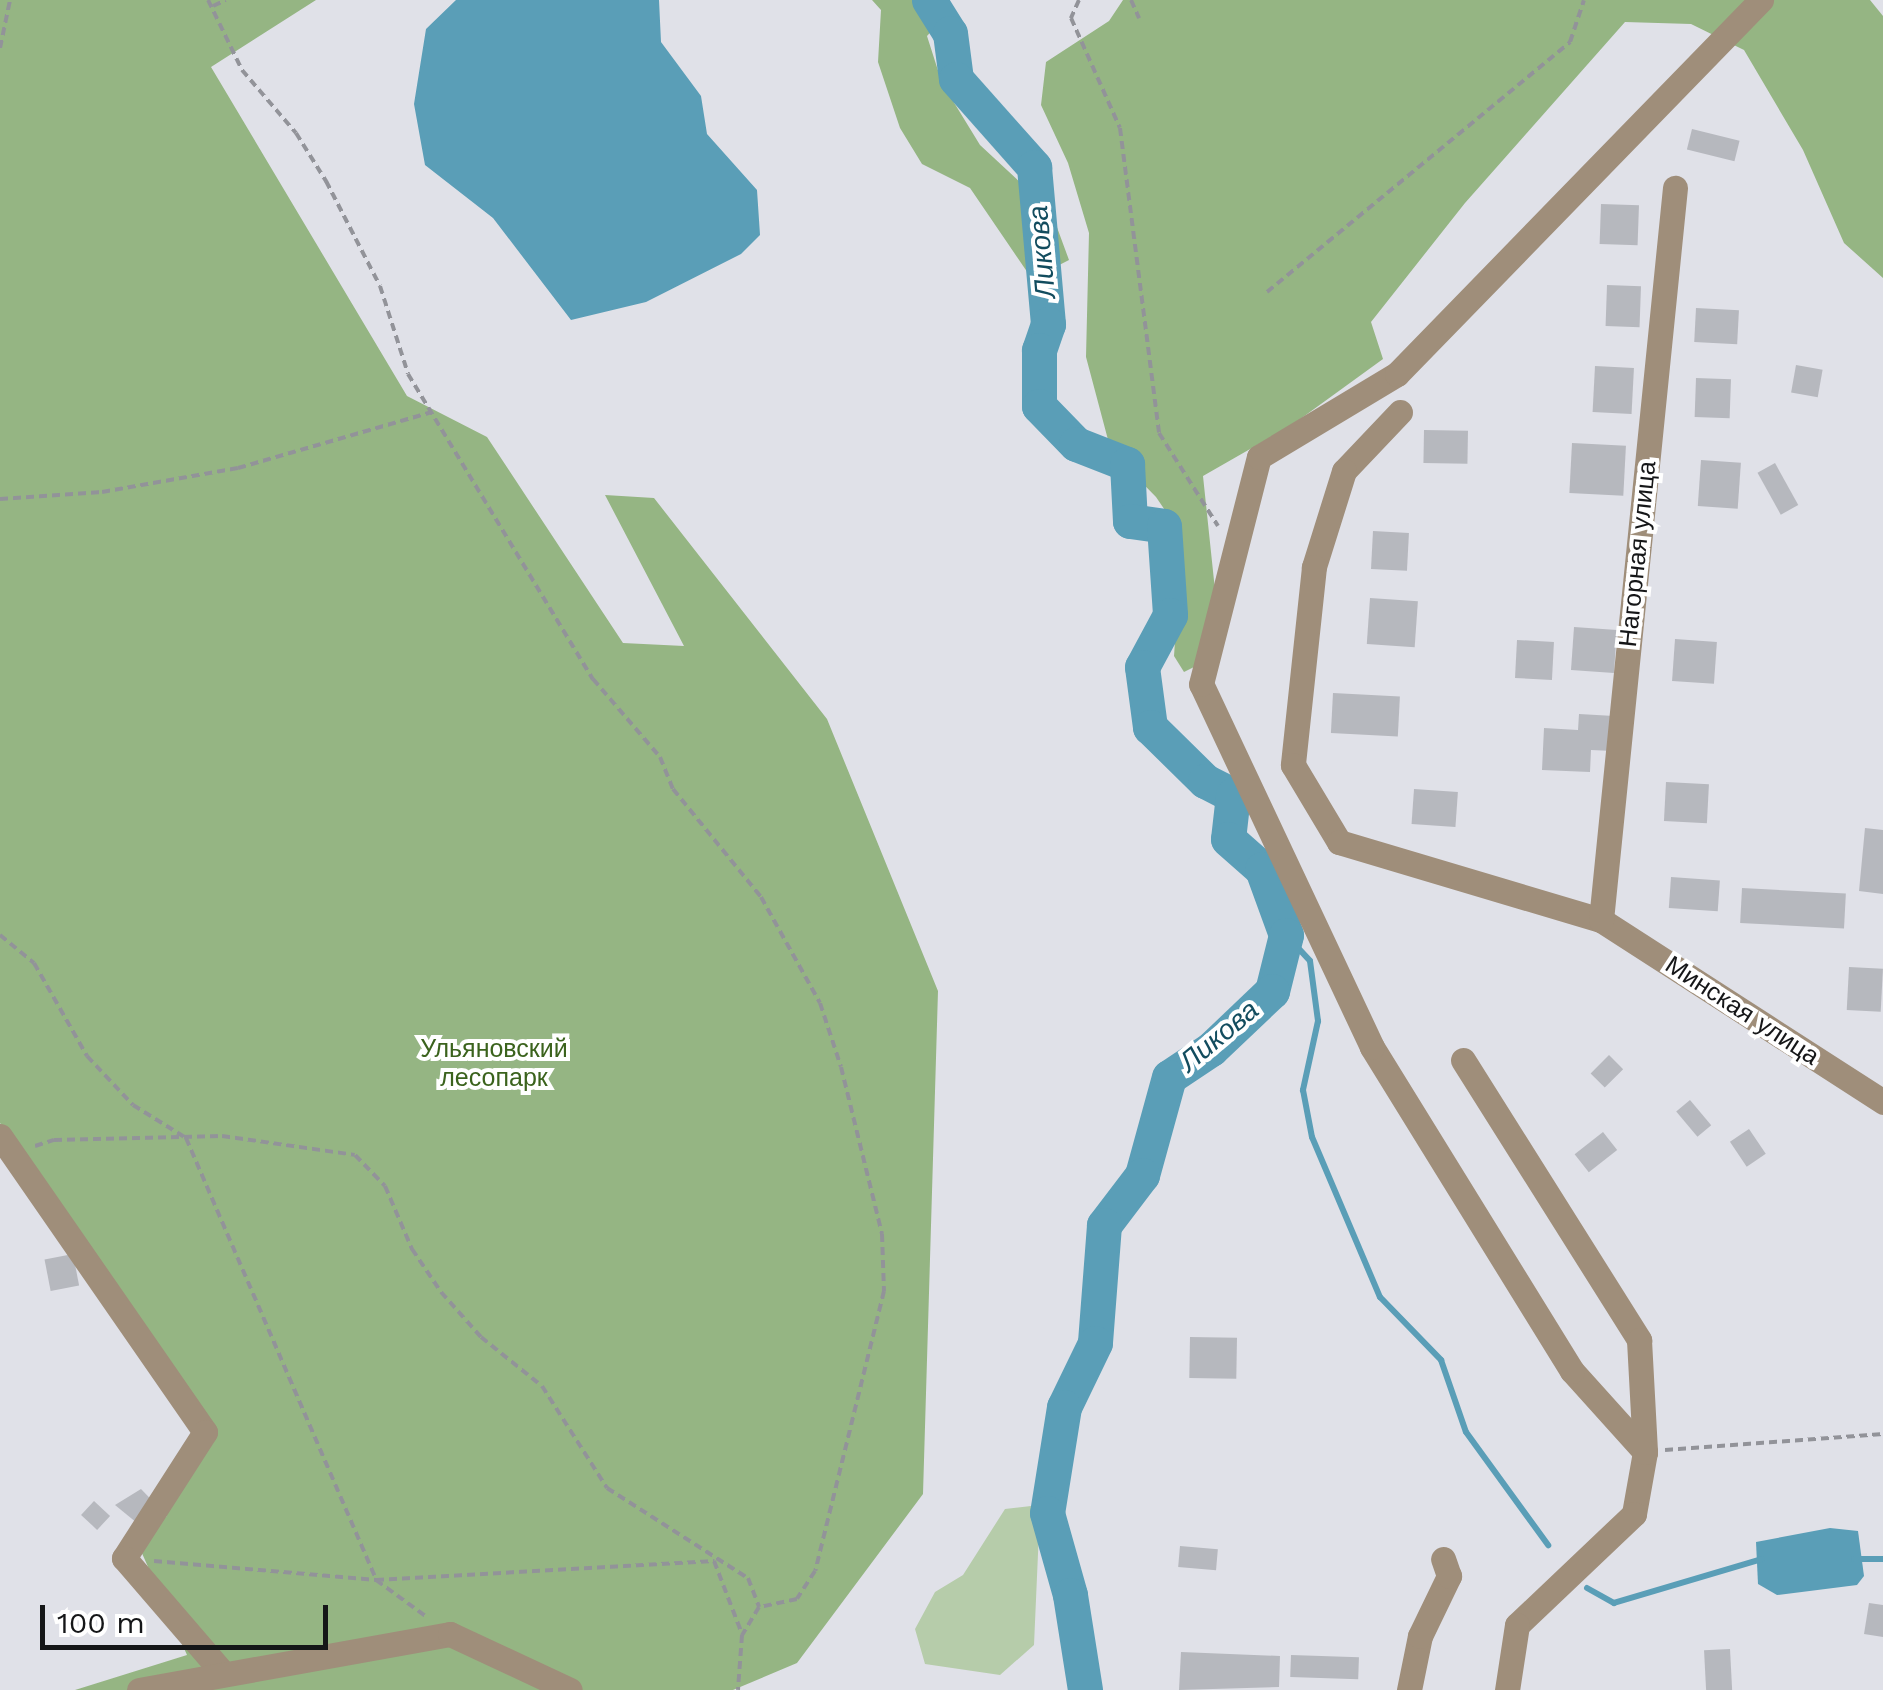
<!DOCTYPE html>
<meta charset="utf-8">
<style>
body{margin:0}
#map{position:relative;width:1883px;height:1690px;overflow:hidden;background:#e0e1e8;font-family:"Work Sans",sans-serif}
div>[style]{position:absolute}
.green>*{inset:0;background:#b6ccaa}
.forest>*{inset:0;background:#95b583}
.water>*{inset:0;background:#5a9eb7}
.stream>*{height:6px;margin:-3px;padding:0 3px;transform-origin:3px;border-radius:3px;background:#5a9eb7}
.river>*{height:35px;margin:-17.5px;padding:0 17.5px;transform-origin:17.5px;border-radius:17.5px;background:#5a9eb7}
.building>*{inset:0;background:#b6b8be;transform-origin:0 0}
.path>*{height:4px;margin-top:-2px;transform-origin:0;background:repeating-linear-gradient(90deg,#929399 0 8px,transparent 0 13px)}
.minor>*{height:25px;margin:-12.5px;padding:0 12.5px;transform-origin:12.5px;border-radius:12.5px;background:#9f8e7a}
span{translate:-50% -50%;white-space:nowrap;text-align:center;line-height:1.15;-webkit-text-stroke:8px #fff;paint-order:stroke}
.street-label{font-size:25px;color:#151618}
.park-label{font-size:25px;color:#3b631d}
.water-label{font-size:28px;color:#124c5e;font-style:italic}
.scale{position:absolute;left:40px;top:1605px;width:288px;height:45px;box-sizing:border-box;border:5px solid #151618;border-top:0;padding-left:12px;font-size:30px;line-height:35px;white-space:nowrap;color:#151618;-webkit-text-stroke:8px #fff;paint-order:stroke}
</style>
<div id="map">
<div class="green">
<i style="clip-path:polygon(1031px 1506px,1039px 1531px,1034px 1645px,1000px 1675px,925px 1664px,915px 1629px,935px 1592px,963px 1575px,1005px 1509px)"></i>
</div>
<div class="forest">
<i style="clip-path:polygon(0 0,316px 0,211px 67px,407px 396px,487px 437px,623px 643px,684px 646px,605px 495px,654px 498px,827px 719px,938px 991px,923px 1494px,797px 1663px,733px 1690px,75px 1690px,187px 1655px,141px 1551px,217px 1436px,0 1123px)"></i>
<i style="clip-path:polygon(872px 0,944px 0,953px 8px,927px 36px,942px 83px,980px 145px,1051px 211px,1069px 260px,1032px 279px,970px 188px,922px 164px,900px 128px,878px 62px,881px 10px)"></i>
<i style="clip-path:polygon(1123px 0,1870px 0,1883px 16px,1883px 278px,1844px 243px,1803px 150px,1744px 50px,1691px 24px,1625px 22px,1465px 203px,1371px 322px,1383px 359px,1292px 425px,1203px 476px,1215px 590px,1198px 665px,1184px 672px,1174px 656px,1181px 553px,1173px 522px,1156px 497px,1111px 451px,1086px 357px,1089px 233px,1068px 163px,1041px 105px,1046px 62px,1109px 21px)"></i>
</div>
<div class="water">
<i style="clip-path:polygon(456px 0,659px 0,661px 42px,701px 96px,707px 134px,757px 190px,760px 235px,741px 254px,646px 302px,571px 320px,493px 218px,425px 165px,414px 104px,426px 29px)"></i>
<i style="clip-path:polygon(1830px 1528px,1858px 1531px,1864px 1576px,1857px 1585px,1777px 1595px,1758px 1584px,1756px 1542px)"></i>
</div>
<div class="stream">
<i style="left:1286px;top:935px;width:35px;rotate:47deg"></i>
<i style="left:1310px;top:961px;width:61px;rotate:82.4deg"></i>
<i style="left:1318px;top:1021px;width:71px;rotate:102.3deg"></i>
<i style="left:1303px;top:1090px;width:48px;rotate:79.2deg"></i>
<i style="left:1312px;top:1137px;width:174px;rotate:67deg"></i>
<i style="left:1380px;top:1297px;width:88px;rotate:45.9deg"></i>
<i style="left:1441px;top:1360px;width:76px;rotate:70.9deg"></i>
<i style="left:1466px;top:1432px;width:140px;rotate:54deg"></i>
<i style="left:1854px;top:1559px;width:29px"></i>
<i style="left:1587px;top:1588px;width:31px;rotate:29deg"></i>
<i style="left:1614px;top:1603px;width:154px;rotate:-16.6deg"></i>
</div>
<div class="river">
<i style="left:929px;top:0;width:39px;rotate:58deg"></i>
<i style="left:950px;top:33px;width:46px;rotate:82.6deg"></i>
<i style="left:956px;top:79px;width:118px;rotate:48.4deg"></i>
<i style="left:1034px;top:167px;width:158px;rotate:84.9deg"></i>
<i style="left:1048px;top:324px;width:28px;rotate:109deg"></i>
<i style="left:1039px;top:350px;width:56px;rotate:90deg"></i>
<i style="left:1039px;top:406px;width:53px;rotate:45.8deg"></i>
<i style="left:1076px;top:444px;width:55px;rotate:21.4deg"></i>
<i style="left:1127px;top:464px;width:57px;rotate:87deg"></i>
<i style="left:1130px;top:521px;width:34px;rotate:8deg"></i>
<i style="left:1164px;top:526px;width:89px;rotate:86.1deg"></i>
<i style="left:1170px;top:615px;width:59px;rotate:118.3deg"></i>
<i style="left:1142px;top:667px;width:61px;rotate:82.4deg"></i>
<i style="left:1150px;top:727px;width:77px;rotate:44.5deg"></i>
<i style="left:1205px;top:781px;width:31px;rotate:27deg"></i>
<i style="left:1233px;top:795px;width:44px;rotate:96.5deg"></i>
<i style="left:1228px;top:839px;width:45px;rotate:41.4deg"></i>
<i style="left:1262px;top:869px;width:70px;rotate:70deg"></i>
<i style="left:1286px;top:935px;width:58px;rotate:104deg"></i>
<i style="left:1272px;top:991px;width:84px;rotate:136.4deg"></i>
<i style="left:1211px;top:1049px;width:50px;rotate:146.3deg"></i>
<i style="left:1169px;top:1077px;width:102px;rotate:105.4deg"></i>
<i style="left:1142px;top:1175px;width:63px;rotate:127.2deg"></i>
<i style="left:1104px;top:1225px;width:118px;rotate:94.4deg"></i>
<i style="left:1095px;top:1343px;width:71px;rotate:115.8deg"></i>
<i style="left:1064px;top:1407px;width:107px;rotate:99.1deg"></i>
<i style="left:1047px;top:1513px;width:85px;rotate:74.3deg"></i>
<i style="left:1070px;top:1595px;width:96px;rotate:81deg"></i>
</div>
<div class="building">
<i style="left:1692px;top:129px;width:49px;height:21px;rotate:14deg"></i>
<i style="left:1601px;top:204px;width:38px;height:40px;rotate:2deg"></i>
<i style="left:1607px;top:285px;width:34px;height:41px;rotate:2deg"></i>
<i style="left:1696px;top:308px;width:43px;height:34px;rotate:3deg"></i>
<i style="left:1796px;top:365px;width:27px;height:28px;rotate:10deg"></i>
<i style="left:1595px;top:366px;width:39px;height:46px;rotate:3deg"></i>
<i style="left:1696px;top:378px;width:35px;height:39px;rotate:2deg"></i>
<i style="left:1424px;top:430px;width:44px;height:33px;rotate:1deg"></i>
<i style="left:1572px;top:443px;width:54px;height:50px;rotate:3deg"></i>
<i style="left:1701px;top:460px;width:40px;height:46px;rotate:4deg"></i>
<i style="left:1775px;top:463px;width:48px;height:20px;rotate:61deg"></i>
<i style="left:1373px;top:531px;width:36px;height:38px;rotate:3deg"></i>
<i style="left:1370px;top:598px;width:48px;height:46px;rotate:4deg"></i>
<i style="left:1574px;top:627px;width:43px;height:43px;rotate:4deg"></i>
<i style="left:1675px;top:639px;width:42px;height:42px;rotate:4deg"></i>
<i style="left:1517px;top:640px;width:37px;height:38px;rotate:3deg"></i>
<i style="left:1333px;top:693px;width:67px;height:40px;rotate:3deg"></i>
<i style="clip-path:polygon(1579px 714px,1614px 716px,1613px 751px,1591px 750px,1590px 772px,1542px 770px,1544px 728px,1578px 730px)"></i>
<i style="left:1666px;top:782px;width:43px;height:39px;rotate:3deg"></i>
<i style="left:1414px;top:789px;width:44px;height:35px;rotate:4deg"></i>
<i style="clip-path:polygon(1865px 828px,1883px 830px,1883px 894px,1859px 891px)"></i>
<i style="left:1671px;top:877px;width:49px;height:31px;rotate:4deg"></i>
<i style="left:1742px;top:888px;width:104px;height:35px;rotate:3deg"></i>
<i style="left:1849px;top:967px;width:34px;height:43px;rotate:3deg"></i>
<i style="left:1609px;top:1055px;width:20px;height:26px;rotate:45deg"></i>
<i style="left:1690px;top:1100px;width:33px;height:18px;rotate:50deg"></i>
<i style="left:1749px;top:1129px;width:30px;height:23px;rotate:56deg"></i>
<i style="left:1603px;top:1132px;width:23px;height:36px;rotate:52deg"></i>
<i style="left:73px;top:1254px;width:32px;height:29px;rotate:79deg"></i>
<i style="left:1190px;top:1337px;width:47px;height:41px;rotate:1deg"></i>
<i style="clip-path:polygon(141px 1489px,167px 1516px,148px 1532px,115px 1505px)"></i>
<i style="left:94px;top:1501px;width:22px;height:19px;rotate:43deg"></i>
<i style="left:1180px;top:1546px;width:38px;height:21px;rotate:5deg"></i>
<i style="clip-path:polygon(1869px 1603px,1883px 1605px,1883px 1637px,1864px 1634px)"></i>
<i style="left:1730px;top:1649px;width:41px;height:26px;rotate:87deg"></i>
<i style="clip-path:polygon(1181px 1652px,1280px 1656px,1279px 1687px,1179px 1690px)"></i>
<i style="left:1291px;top:1655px;width:68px;height:22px;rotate:2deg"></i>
</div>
<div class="path">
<i style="left:208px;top:0;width:78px;rotate:64.1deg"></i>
<i style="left:242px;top:70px;width:83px;rotate:49.4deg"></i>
<i style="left:296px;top:133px;width:57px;rotate:58deg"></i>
<i style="left:326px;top:181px;width:118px;rotate:62.8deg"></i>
<i style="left:380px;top:286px;width:92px;rotate:72.3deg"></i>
<i style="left:408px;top:374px;width:357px;rotate:58.8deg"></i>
<i style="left:593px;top:679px;width:103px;rotate:49.3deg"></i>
<i style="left:660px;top:757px;width:35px;rotate:68deg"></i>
<i style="left:673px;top:789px;width:139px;rotate:50.8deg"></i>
<i style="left:761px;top:897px;width:121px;rotate:60.9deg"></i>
<i style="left:820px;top:1003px;width:67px;rotate:71.8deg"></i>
<i style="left:841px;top:1067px;width:172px;rotate:76.2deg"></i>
<i style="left:882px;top:1234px;width:57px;rotate:88deg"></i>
<i style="left:884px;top:1291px;width:288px;rotate:103.8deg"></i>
<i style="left:815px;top:1571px;width:33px;rotate:123deg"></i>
<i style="left:797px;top:1599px;width:39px;rotate:168deg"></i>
<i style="left:759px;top:1607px;width:33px;rotate:121deg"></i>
<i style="left:742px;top:1635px;width:55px;rotate:94.2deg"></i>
<i style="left:1079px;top:0;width:20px;rotate:114deg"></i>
<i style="left:1071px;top:18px;width:120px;rotate:66deg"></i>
<i style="left:1120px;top:128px;width:307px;rotate:82.7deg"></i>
<i style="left:1159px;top:433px;width:110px;rotate:57.6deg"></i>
<i style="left:1131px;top:0;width:20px;rotate:66deg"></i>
<i style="left:213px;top:6px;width:14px;rotate:-25deg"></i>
<i style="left:0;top:48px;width:49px;rotate:-78.2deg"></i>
<i style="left:1267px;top:292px;width:393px;rotate:-39.5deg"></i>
<i style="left:1570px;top:42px;width:44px;rotate:-71.6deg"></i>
<i style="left:0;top:499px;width:102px;rotate:-3.9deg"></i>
<i style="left:102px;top:492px;width:138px;rotate:-10deg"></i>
<i style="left:238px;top:468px;width:202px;rotate:-16.1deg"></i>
<i style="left:0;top:935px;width:44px;rotate:39.5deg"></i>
<i style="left:34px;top:963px;width:107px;rotate:60.3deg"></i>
<i style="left:87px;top:1056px;width:67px;rotate:46.8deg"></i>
<i style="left:133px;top:1105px;width:62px;rotate:31.9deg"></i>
<i style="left:186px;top:1138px;width:481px;rotate:66.7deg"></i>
<i style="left:376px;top:1580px;width:63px;rotate:36deg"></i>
<i style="left:35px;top:1146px;width:20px;rotate:-18deg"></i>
<i style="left:54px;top:1140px;width:168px;rotate:-1.4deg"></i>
<i style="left:222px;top:1136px;width:134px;rotate:8.1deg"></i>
<i style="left:355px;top:1155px;width:43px;rotate:45.9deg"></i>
<i style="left:385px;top:1186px;width:69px;rotate:66.8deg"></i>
<i style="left:412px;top:1249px;width:52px;rotate:56deg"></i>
<i style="left:441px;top:1292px;width:60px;rotate:48.4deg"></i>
<i style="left:481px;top:1337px;width:78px;rotate:38.8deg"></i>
<i style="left:542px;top:1386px;width:121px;rotate:57.5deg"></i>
<i style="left:607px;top:1488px;width:167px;rotate:32.6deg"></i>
<i style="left:748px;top:1578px;width:31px;rotate:69deg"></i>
<i style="left:1665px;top:1450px;width:219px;rotate:-4.2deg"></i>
<i style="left:154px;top:1561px;width:223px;rotate:4.9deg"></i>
<i style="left:376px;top:1580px;width:339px;rotate:-3.2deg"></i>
<i style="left:714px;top:1561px;width:78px;rotate:69deg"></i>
</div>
<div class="minor">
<i style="left:1400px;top:412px;width:81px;rotate:133.5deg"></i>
<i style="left:1344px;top:471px;width:101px;rotate:107.4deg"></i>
<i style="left:1314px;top:567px;width:199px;rotate:96.1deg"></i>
<i style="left:1293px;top:765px;width:90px;rotate:59.1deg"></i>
<i style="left:1339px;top:842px;width:273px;rotate:16.6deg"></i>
<i style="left:1601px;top:920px;width:336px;rotate:32.8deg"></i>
<i style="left:1601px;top:920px;width:736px;rotate:-84.23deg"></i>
<i style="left:1463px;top:1060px;width:331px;rotate:57.8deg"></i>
<i style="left:1639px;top:1340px;width:112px;rotate:86.9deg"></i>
<i style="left:1645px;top:1452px;width:63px;rotate:100.1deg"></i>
<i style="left:1634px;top:1514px;width:161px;rotate:136.5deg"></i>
<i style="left:1517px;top:1625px;width:66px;rotate:98.7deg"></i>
<i style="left:0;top:1136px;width:360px;rotate:55.3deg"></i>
<i style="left:205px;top:1432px;width:150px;rotate:122.7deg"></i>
<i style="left:124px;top:1558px;width:150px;rotate:49.3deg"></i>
<i style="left:1645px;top:1452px;width:109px;rotate:-132deg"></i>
<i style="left:1572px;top:1371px;width:381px;rotate:-121.7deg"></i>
<i style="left:1372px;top:1047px;width:401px;rotate:-115.2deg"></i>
<i style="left:1201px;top:684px;width:234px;rotate:-75.7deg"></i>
<i style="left:1259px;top:457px;width:161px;rotate:-31deg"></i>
<i style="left:1397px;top:374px;width:522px;rotate:-45.78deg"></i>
<i style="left:139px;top:1690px;width:316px;rotate:-10.2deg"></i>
<i style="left:450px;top:1634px;width:132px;rotate:25deg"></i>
<i style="left:1409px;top:1690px;width:55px;rotate:-78.5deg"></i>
<i style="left:1420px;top:1636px;width:67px;rotate:-64.2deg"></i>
<i style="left:1449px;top:1576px;width:18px;rotate:-109deg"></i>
</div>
<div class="street-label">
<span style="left:1638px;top:554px;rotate:-84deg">Нагорная улица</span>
<span style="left:1742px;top:1011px;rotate:33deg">Минская улица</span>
</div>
<div class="park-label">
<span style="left:494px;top:1064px">Ульяновский<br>лесопарк</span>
</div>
<div class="water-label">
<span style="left:1042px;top:252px;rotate:-95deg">Ликова</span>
<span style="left:1219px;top:1036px;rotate:-40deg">Ликова</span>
</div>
<div class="scale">100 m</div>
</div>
